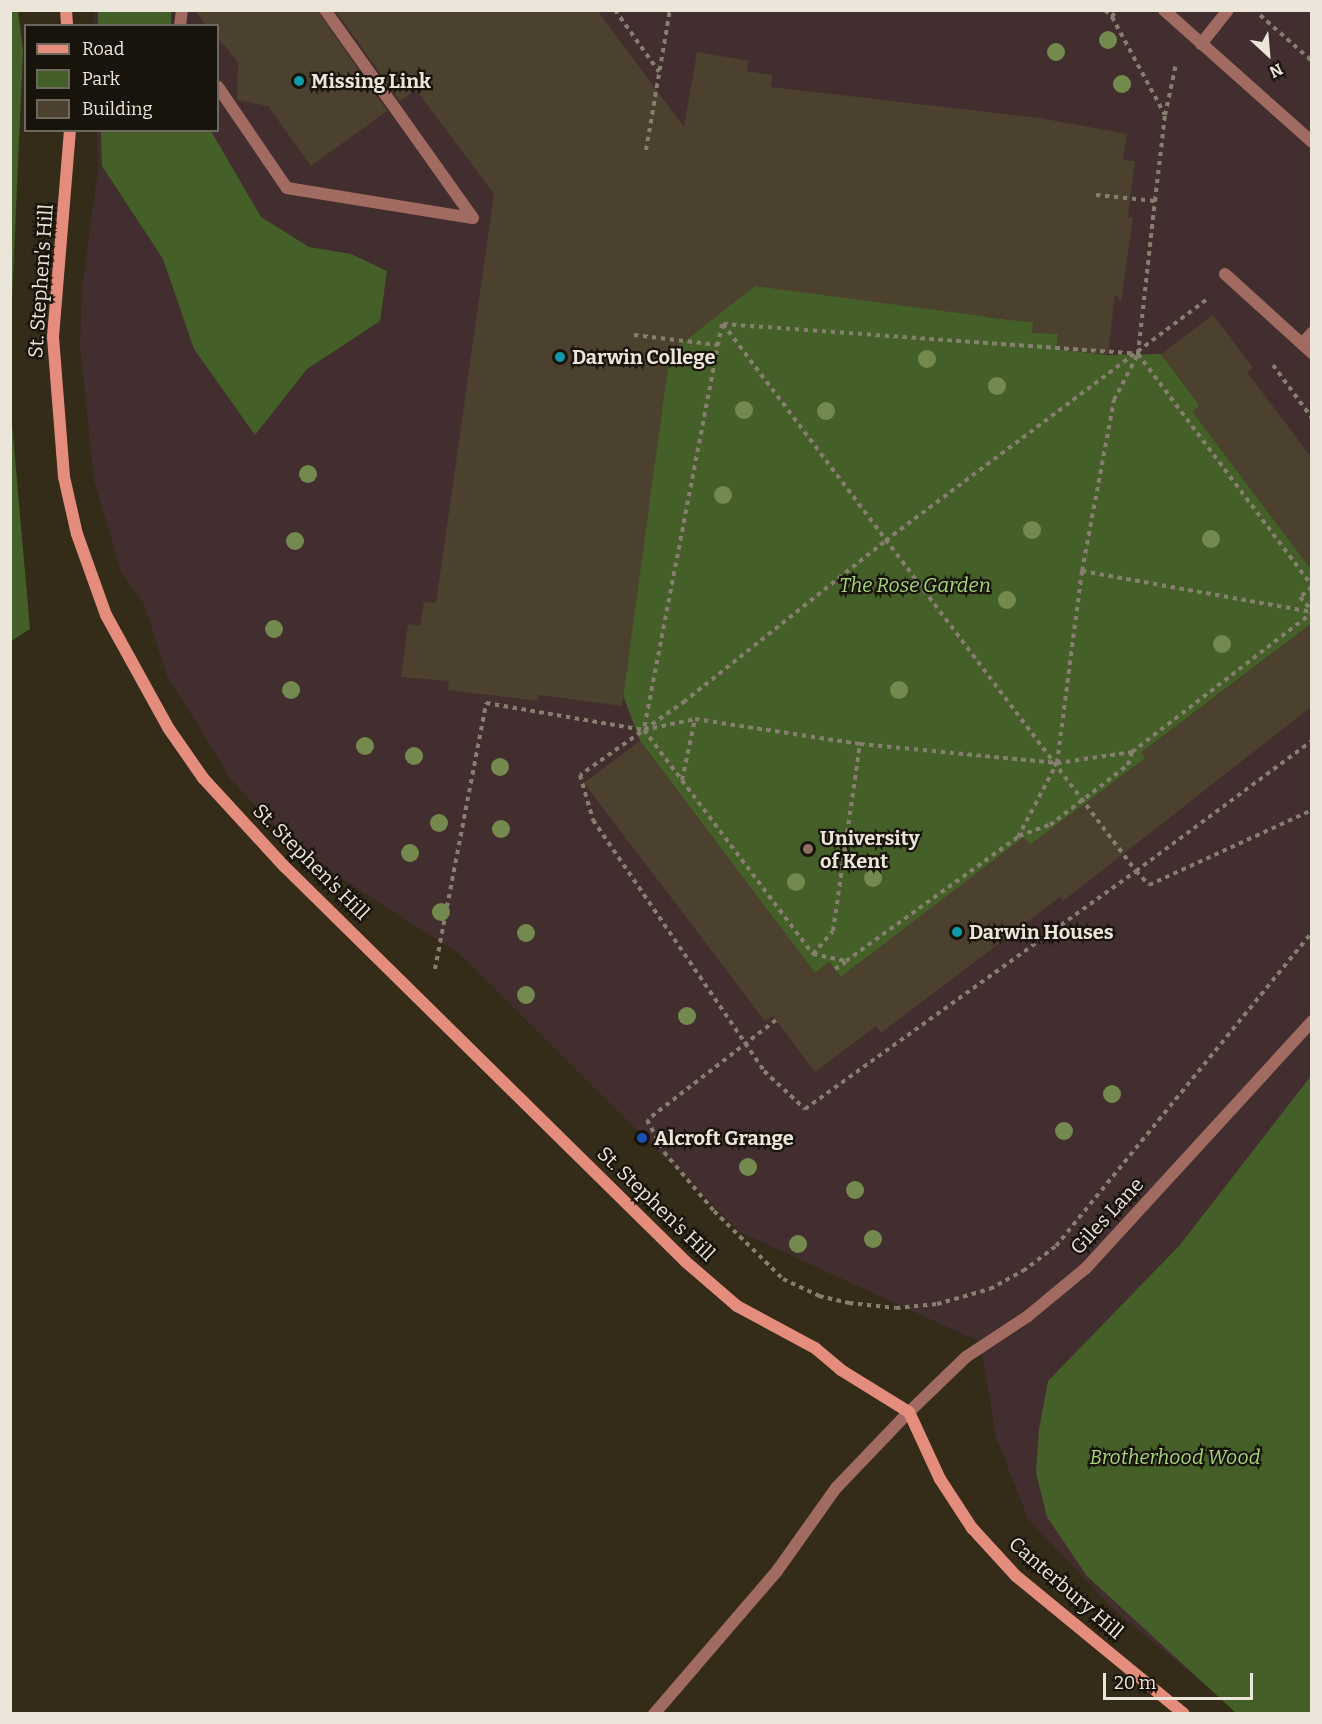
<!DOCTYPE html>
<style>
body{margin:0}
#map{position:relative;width:1322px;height:1724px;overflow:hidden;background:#342b19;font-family:Bitter,serif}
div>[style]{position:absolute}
.education>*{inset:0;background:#422e2e}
.green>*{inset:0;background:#446028;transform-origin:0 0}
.building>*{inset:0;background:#4c402f}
.path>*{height:4px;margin-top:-2px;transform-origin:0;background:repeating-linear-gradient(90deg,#867e6f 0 4.5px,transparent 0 9px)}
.lane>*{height:12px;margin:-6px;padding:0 6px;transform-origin:6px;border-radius:6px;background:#a26b61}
.street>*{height:12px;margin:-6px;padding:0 6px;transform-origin:6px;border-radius:6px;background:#a26b61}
.secondary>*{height:12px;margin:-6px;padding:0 6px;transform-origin:6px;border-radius:6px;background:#e58d7d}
.trees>*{width:18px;height:18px;margin:-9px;border-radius:50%;background:#73894d}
.dots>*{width:16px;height:16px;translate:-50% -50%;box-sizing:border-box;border:3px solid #18140c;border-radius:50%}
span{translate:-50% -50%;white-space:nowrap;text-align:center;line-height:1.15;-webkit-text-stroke:4.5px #18140c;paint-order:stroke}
.poi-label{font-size:20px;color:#ebe5da;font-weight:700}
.left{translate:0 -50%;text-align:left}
.street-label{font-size:20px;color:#ebe5da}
.park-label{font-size:20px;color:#a6d678;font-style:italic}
.frame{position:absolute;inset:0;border:12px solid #ebe5da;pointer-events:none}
.legend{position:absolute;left:24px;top:24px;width:195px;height:108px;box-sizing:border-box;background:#18140c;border:2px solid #6c685e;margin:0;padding:8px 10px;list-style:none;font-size:18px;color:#ebe5da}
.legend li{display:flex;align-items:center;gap:12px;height:30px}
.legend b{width:30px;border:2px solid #6c685e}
.north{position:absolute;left:1238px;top:24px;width:60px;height:60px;-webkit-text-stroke:4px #18140c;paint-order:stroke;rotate:154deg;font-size:16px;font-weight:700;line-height:24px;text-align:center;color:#ebe5da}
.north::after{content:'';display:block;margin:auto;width:21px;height:27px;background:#ebe5da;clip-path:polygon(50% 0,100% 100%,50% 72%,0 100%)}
.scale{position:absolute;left:1103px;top:1673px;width:150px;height:27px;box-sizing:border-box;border:3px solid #ebe5da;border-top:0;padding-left:8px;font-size:18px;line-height:21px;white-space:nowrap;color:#ebe5da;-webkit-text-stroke:4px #18140c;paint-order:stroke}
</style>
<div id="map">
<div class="education">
<i style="clip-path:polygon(94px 11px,1311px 11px,1311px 1713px,1239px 1713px,1115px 1611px,1028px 1519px,996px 1437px,980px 1342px,740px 1232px,458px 953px,341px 878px,268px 820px,230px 778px,167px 675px,143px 602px,121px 572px,94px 480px,80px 345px,82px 290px,98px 168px,97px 131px,218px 130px,218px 26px,94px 25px)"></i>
</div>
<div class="green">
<i style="clip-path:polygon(18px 11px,23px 50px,11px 323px,10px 11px)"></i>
<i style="left:98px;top:11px;width:73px;height:14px"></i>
<i style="clip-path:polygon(101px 131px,211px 131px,261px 217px,309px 247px,351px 254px,387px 271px,380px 321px,307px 369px,255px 435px,194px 349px,163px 259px,102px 166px)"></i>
<i style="clip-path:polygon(747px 244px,899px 296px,899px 305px,987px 308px,987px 317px,1011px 320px,1038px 297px,1032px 332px,1058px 334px,1057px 349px,1108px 355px,1161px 354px,1200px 406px,1193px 412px,1311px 569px,1311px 624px,1142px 752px,1146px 758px,1030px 845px,1024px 838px,841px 977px,829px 962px,815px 973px,640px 741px,623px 695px,643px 356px)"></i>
<i style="clip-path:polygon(10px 401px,30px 629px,11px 641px,10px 641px)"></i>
<i style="clip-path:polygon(1311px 1076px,1311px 1713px,1236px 1713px,1087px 1576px,1047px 1517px,1036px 1473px,1039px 1429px,1048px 1381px,1179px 1246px)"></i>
</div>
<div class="building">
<i style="clip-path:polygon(194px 10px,317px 10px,387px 111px,311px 166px,268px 106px,237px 100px,238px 62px,218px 38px,218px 26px,207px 26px)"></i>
<i style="clip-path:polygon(335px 10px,597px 10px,684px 127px,697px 52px,749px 61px,747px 71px,772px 75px,771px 87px,1040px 118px,1127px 134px,1123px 160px,1135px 161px,1128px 217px,1133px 218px,1121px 302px,1115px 294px,1108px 355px,1056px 349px,1058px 334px,1032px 333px,1034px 323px,755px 286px,670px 353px,622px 706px,539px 695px,538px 701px,447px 690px,449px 681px,401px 677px,408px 624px,420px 626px,424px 602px,436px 603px,494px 194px,416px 90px,400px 101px)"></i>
<i style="clip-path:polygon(1213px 315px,1253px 368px,1247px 372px,1311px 457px,1311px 569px,1192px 411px,1200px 406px,1161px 354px)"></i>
<i style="clip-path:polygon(1311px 624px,1311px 707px,1063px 901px,1060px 897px,881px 1033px,876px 1026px,815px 1072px,773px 1016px,765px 1021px,584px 783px,640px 741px,815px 973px,829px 962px,841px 977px,1024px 837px,1030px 845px,1146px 758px,1141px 753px)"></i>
</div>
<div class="path">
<i style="left:615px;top:10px;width:76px;rotate:54.6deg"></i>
<i style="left:1105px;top:10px;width:10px;rotate:45deg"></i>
<i style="left:1112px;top:17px;width:111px;rotate:61.6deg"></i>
<i style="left:1165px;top:115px;width:52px;rotate:-77.8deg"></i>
<i style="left:1260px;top:15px;width:69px;rotate:41.5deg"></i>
<i style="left:1112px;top:17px;width:8px;rotate:-60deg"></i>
<i style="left:646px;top:150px;width:142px;rotate:-80.3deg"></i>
<i style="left:1096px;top:195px;width:59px;rotate:5.8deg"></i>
<i style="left:1155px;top:201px;width:87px;rotate:-83.4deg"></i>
<i style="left:1206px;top:300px;width:403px;rotate:143.1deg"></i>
<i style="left:884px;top:542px;width:255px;rotate:141.4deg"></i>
<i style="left:685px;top:701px;width:128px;rotate:144.8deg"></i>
<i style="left:580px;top:775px;width:47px;rotate:73.9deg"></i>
<i style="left:593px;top:820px;width:304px;rotate:55.7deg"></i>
<i style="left:764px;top:1071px;width:56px;rotate:42.8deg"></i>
<i style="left:805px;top:1109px;width:408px;rotate:-35.7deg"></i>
<i style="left:1136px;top:871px;width:19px;rotate:47deg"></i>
<i style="left:1149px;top:885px;width:179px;rotate:-24.7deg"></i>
<i style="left:722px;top:324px;width:413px;rotate:100.9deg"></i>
<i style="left:644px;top:730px;width:281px;rotate:53deg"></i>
<i style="left:813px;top:954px;width:34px;rotate:12deg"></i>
<i style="left:846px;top:961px;width:212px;rotate:-35.8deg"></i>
<i style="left:1018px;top:837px;width:84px;rotate:-62.2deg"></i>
<i style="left:1057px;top:763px;width:194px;rotate:-82.6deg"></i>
<i style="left:1082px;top:571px;width:174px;rotate:-79.4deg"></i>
<i style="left:1114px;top:400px;width:52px;rotate:-62.4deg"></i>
<i style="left:1138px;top:354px;width:154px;rotate:-83.7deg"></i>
<i style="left:723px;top:324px;width:685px;rotate:52.95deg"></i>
<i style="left:1136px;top:871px;width:219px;rotate:-36.5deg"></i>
<i style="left:723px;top:324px;width:416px;rotate:4.1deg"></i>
<i style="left:1138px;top:354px;width:290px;rotate:53.1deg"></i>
<i style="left:634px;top:335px;width:85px;rotate:6.8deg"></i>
<i style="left:1273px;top:365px;width:66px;rotate:53.7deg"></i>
<i style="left:1082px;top:571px;width:234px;rotate:10.1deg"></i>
<i style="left:1312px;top:587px;width:16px;rotate:140deg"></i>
<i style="left:1300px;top:597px;width:18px;rotate:49deg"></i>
<i style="left:682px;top:780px;width:62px;rotate:-78deg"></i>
<i style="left:1019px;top:836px;width:33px;rotate:-20deg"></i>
<i style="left:1050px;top:825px;width:98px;rotate:-37.6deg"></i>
<i style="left:1128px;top:765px;width:14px;rotate:-73deg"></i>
<i style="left:813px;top:954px;width:30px;rotate:-49deg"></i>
<i style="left:833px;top:931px;width:189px;rotate:-81.8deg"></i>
<i style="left:435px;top:969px;width:271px;rotate:-79.1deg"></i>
<i style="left:486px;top:703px;width:160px;rotate:9.7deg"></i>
<i style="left:644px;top:730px;width:52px;rotate:-12.2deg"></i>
<i style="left:695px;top:719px;width:167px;rotate:8.6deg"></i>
<i style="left:860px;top:744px;width:198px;rotate:5.5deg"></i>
<i style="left:1057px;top:763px;width:76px;rotate:-8.3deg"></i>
<i style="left:1132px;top:752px;width:227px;rotate:-37.7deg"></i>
<i style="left:835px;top:969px;width:13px;rotate:-32deg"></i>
<i style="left:776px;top:1020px;width:163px;rotate:142.2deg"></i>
<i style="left:647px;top:1120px;width:36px;rotate:62deg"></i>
<i style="left:664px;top:1152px;width:77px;rotate:49.7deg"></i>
<i style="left:714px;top:1211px;width:97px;rotate:44.6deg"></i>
<i style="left:783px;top:1279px;width:40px;rotate:25deg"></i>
<i style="left:819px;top:1296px;width:31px;rotate:13deg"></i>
<i style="left:849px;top:1303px;width:47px;rotate:6.1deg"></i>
<i style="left:896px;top:1308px;width:41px;rotate:-5.6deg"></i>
<i style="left:937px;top:1304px;width:55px;rotate:-15.8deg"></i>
<i style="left:990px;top:1289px;width:38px;rotate:-29deg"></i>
<i style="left:1023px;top:1271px;width:41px;rotate:-37.1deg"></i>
<i style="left:1056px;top:1246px;width:405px;rotate:-50.8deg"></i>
</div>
<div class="lane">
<i style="left:1164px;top:10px;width:198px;rotate:41.7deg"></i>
<i style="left:180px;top:26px;width:16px;rotate:-83deg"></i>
<i style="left:1201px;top:44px;width:43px;rotate:-51.5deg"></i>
<i style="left:218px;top:87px;width:122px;rotate:55.7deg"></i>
<i style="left:287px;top:188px;width:188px;rotate:9.2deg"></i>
<i style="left:473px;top:218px;width:255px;rotate:-125.4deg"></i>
<i style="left:1225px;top:274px;width:118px;rotate:42.2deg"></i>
<i style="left:1302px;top:344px;width:15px;rotate:-48deg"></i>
<i style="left:654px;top:1714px;width:189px;rotate:-49.3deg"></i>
<i style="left:777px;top:1571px;width:102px;rotate:-54.6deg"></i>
<i style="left:836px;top:1488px;width:105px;rotate:-46.2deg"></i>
</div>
<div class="street">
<i style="left:909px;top:1412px;width:79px;rotate:-44deg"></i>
<i style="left:966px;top:1357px;width:74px;rotate:-33.5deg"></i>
<i style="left:1028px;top:1316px;width:75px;rotate:-39.6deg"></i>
<i style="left:1086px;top:1268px;width:335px;rotate:-47.5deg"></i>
</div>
<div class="secondary">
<i style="left:66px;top:10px;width:16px;rotate:86deg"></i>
<i style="left:70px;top:130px;width:208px;rotate:94.7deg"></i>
<i style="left:53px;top:337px;width:140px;rotate:85.5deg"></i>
<i style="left:64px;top:477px;width:58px;rotate:77.2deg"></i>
<i style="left:77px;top:534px;width:86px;rotate:70.3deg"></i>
<i style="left:106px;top:615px;width:130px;rotate:61.1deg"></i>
<i style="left:169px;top:729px;width:60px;rotate:55.2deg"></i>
<i style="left:203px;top:778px;width:120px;rotate:47.4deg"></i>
<i style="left:284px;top:866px;width:564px;rotate:44.57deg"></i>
<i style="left:686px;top:1262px;width:67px;rotate:40.8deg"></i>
<i style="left:737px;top:1306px;width:89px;rotate:28.3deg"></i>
<i style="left:815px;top:1348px;width:34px;rotate:40deg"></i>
<i style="left:841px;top:1370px;width:80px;rotate:31.7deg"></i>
<i style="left:909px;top:1412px;width:74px;rotate:65.2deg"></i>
<i style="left:940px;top:1479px;width:59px;rotate:56.9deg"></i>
<i style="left:972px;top:1528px;width:65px;rotate:47.5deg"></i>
<i style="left:1016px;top:1576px;width:217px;rotate:39.4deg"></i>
</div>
<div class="trees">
<i style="left:1108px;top:40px"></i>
<i style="left:1056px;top:52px"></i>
<i style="left:1122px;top:84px"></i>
<i style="left:927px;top:359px"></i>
<i style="left:997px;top:386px"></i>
<i style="left:744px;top:410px"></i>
<i style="left:826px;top:411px"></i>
<i style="left:308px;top:474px"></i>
<i style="left:723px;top:495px"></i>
<i style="left:1032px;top:530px"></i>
<i style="left:1211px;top:539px"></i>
<i style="left:295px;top:541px"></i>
<i style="left:1007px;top:600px"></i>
<i style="left:274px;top:629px"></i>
<i style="left:1222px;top:644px"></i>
<i style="left:291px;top:690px"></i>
<i style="left:899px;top:690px"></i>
<i style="left:365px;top:746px"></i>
<i style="left:414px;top:756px"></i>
<i style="left:500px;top:767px"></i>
<i style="left:439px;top:823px"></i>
<i style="left:501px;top:829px"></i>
<i style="left:410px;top:853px"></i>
<i style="left:873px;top:878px"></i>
<i style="left:796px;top:882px"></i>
<i style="left:441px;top:912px"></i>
<i style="left:526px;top:933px"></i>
<i style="left:526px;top:995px"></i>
<i style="left:687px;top:1016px"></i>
<i style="left:1112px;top:1094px"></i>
<i style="left:1064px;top:1131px"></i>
<i style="left:748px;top:1167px"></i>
<i style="left:855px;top:1190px"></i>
<i style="left:873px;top:1239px"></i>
<i style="left:798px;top:1244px"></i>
</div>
<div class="dots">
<i style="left:299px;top:81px;background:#0f9aa8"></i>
<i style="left:560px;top:357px;background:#0f9aa8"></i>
<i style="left:808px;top:849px;background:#8d6e63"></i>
<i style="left:957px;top:932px;background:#0f9aa8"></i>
<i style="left:642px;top:1138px;background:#1a4fb4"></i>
</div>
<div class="poi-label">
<span class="left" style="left:311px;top:81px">Missing Link</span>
<span class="left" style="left:572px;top:357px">Darwin College</span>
<span class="left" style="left:820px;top:850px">University<br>of Kent</span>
<span class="left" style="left:969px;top:932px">Darwin Houses</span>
<span class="left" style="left:654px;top:1138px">Alcroft Grange</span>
</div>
<div class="street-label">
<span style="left:41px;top:281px;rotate:-86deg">St. Stephen's Hill</span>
<span style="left:311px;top:862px;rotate:45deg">St. Stephen's Hill</span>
<span style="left:656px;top:1204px;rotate:44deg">St. Stephen's Hill</span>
<span style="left:1107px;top:1216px;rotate:-47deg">Giles Lane</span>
<span style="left:1066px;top:1588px;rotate:41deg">Canterbury Hill</span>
</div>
<div class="park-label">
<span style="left:915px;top:585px">The Rose Garden</span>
<span style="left:1175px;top:1457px">Brotherhood Wood</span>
</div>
<div class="frame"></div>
<ul class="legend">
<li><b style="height:8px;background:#e58d7d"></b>Road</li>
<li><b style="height:16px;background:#446028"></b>Park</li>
<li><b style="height:16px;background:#4c402f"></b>Building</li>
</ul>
<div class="north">N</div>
<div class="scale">20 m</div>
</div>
